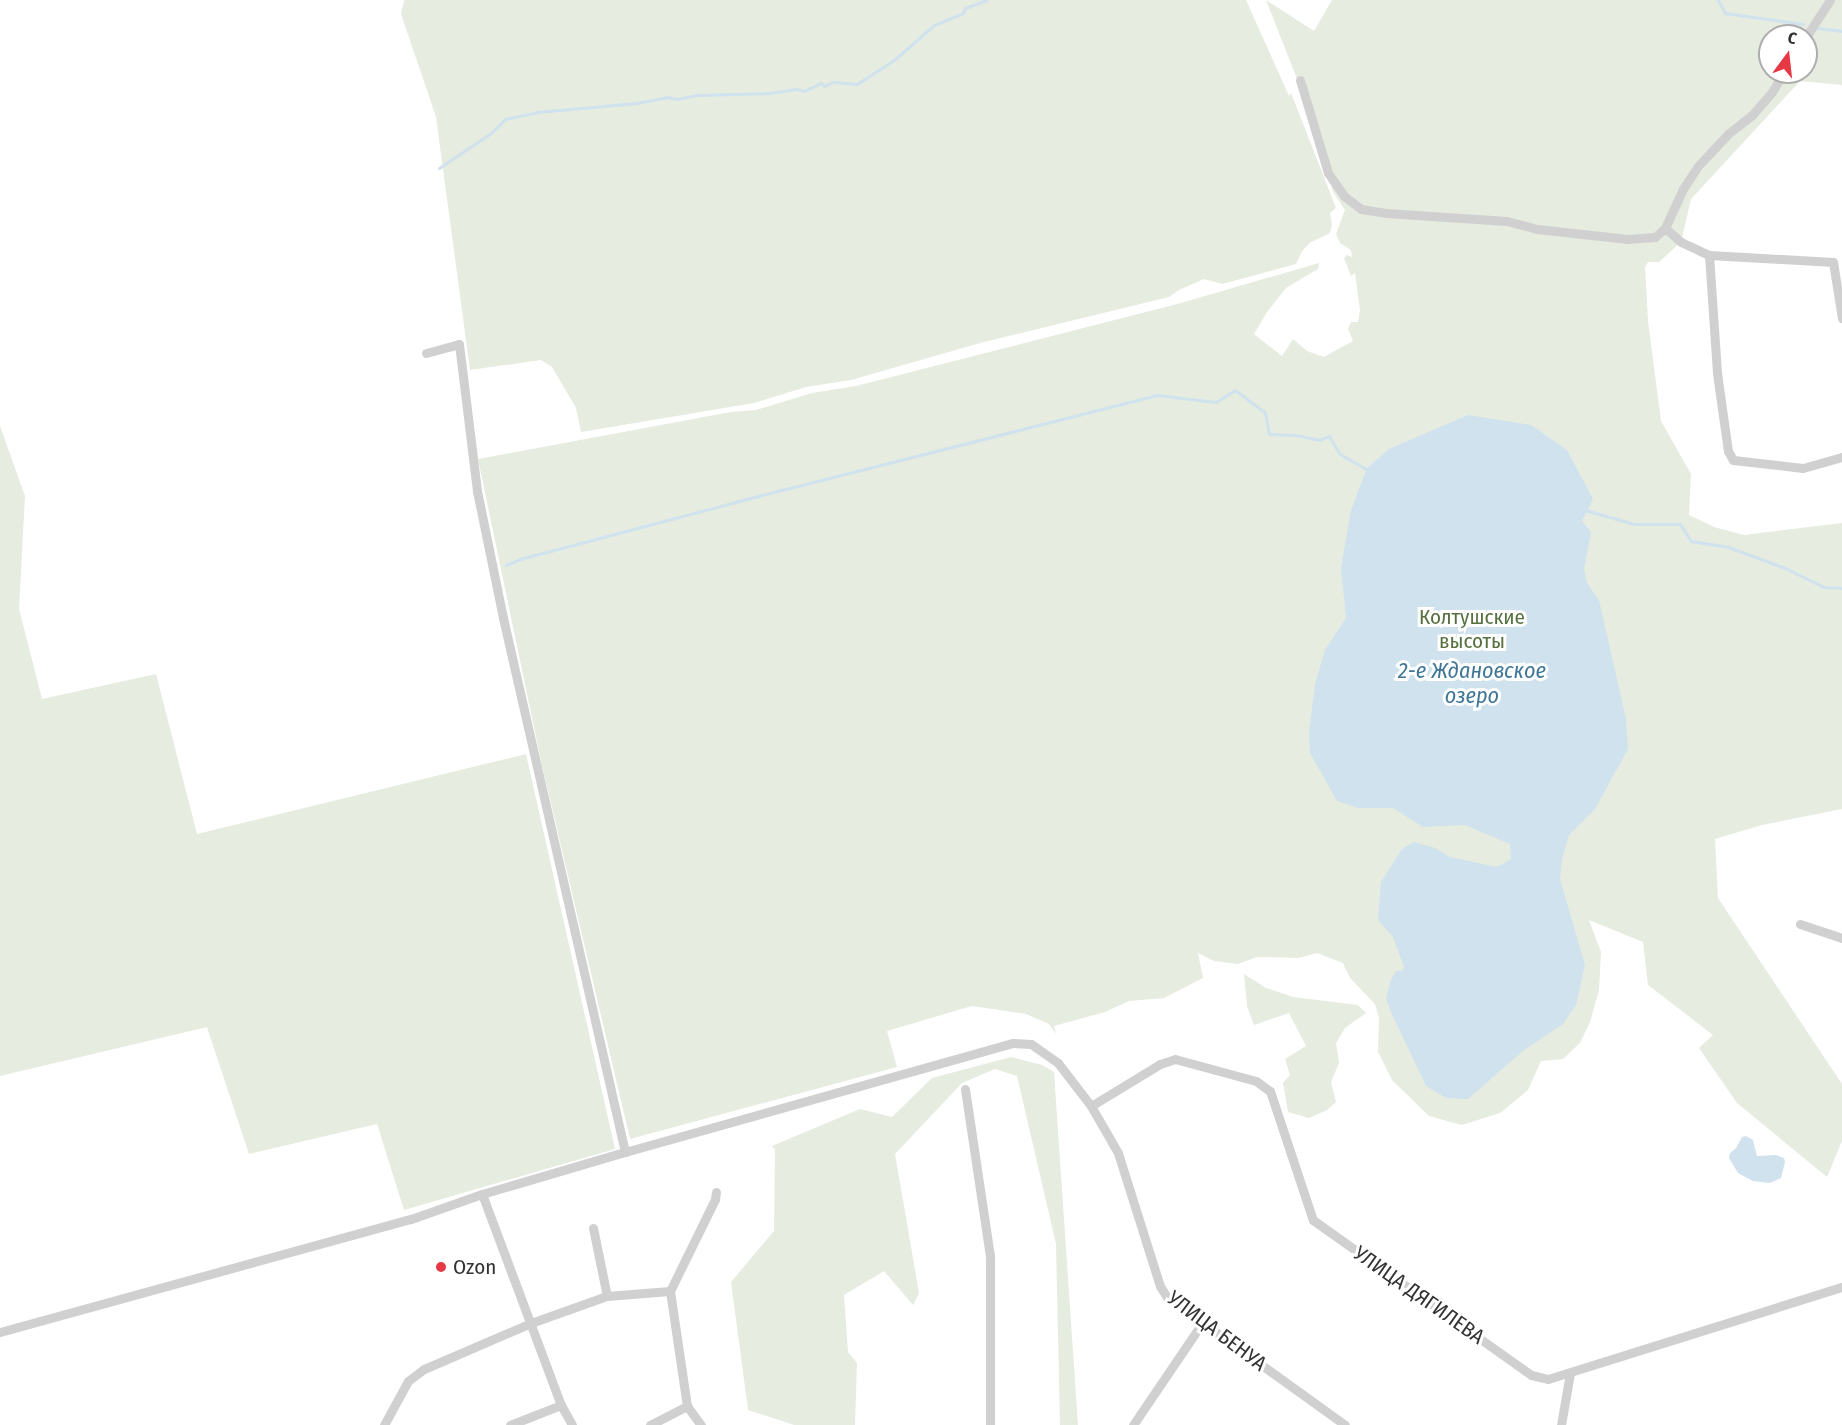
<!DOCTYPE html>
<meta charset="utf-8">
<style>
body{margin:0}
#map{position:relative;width:1842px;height:1425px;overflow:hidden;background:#fff;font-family:"Fira Sans Condensed",sans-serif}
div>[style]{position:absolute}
.green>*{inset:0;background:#e6ecdf}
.water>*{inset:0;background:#cfe2ee}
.stream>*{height:3px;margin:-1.5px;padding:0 1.5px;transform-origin:1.5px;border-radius:1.5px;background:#cfe2ee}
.street>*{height:9px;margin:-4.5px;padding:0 4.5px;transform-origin:4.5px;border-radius:4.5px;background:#d0d0d0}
.dots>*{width:16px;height:16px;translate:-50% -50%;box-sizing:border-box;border:3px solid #fff;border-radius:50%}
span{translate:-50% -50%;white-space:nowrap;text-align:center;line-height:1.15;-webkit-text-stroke:6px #fff;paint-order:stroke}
.park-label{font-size:21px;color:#56703f}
.poi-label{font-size:21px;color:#333}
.left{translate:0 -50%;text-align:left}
.street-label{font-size:21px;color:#333}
.water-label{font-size:22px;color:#3f7597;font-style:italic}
.north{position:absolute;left:1758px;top:24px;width:60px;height:60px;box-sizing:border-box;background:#fff;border:2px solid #adadad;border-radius:50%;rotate:15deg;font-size:16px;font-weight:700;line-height:24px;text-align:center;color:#333}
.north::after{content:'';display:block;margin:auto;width:21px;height:27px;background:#e63946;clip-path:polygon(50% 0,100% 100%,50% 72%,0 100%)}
</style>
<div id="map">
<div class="green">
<i style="clip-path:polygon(404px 0,1246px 0,1289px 96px,1291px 93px,1336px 208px,1330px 213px,1332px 225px,1330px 233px,1311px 242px,1302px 251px,1296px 264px,1222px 284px,1204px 279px,1179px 290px,1169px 297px,980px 343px,851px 380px,806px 387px,754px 403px,581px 432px,576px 408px,552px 367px,541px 360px,470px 370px,436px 117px,401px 14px)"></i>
<i style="clip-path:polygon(evenodd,1266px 0,1314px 31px,1332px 0,1842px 0,1842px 85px,1800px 81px,1691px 199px,1681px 242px,1659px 262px,1648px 262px,1645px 267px,1648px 321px,1661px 421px,1691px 474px,1689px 515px,1714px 527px,1744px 535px,1842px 523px,1842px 809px,1762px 825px,1715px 839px,1718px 898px,1842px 1084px,1842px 1141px,1827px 1177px,1737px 1103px,1699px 1048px,1713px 1035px,1648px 985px,1643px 942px,1589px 920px,1601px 952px,1599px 990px,1590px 1022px,1580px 1043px,1563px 1059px,1541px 1061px,1528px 1090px,1500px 1113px,1462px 1125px,1429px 1116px,1392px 1080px,1378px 1052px,1379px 1018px,1375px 1004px,1350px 978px,1343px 963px,1317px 953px,1299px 958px,1257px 957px,1238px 964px,1214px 961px,1198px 953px,1203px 978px,1164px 998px,1129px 1001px,1105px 1012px,1054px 1026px,1056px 1034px,1049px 1024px,1026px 1014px,972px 1006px,887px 1031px,897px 1067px,630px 1139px,541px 761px,478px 459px,731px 412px,756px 410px,812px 393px,856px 386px,1181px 303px,1319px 263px,1318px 269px,1286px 288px,1267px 312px,1254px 334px,1282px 356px,1293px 339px,1307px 351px,1324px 357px,1353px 341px,1348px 329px,1351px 322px,1358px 322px,1360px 310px,1355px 273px,1351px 276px,1344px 258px,1347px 255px,1352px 257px,1351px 250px,1340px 243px,1336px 234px,1345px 210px,1333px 192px,1303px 94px,1266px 0,1770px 36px,1806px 36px,1806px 72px,1770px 72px,1770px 36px)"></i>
<i style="clip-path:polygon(0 426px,25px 496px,19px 609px,42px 699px,156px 674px,197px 834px,526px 754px,615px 1149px,404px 1210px,377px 1124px,249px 1154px,207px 1027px,0 1076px)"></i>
<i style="clip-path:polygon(1244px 974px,1266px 988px,1293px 997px,1358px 1005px,1366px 1013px,1345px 1028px,1336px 1043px,1339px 1063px,1331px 1082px,1336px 1102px,1327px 1110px,1309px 1118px,1288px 1112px,1283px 1083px,1290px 1075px,1285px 1059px,1306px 1046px,1289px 1013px,1254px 1025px,1247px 1006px)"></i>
<i style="clip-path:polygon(1011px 1057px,1042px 1065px,1054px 1072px,1078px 1425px,1060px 1425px,1056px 1244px,1017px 1076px,995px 1069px,962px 1083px,895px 1154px,919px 1293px,913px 1305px,884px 1271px,844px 1295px,848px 1352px,857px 1363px,855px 1425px,794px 1425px,748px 1410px,731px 1282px,774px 1231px,775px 1150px,772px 1146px,860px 1109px,892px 1117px,932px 1078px)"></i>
</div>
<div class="water">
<i style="clip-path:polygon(1468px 415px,1531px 425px,1567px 450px,1593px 499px,1582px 521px,1591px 532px,1584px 569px,1587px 583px,1599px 600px,1626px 719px,1628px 749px,1595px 809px,1569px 835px,1562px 859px,1560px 879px,1585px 965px,1576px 1005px,1563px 1024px,1524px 1050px,1468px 1099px,1446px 1098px,1426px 1086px,1391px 1012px,1386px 998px,1391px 980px,1396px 971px,1402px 971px,1404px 967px,1393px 937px,1378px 920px,1381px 882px,1402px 849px,1414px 842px,1435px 848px,1450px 857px,1497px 867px,1511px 859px,1510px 844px,1465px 825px,1423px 827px,1393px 808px,1358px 808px,1337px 801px,1310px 753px,1309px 733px,1315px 684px,1325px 650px,1346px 618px,1341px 568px,1351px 510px,1367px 468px,1389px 449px)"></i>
<i style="clip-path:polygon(1746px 1136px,1753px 1140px,1757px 1156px,1776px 1155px,1784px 1158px,1785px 1162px,1781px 1178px,1770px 1183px,1753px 1181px,1738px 1173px,1729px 1158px,1730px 1153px,1736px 1148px,1742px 1137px)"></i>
</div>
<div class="stream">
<i style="left:1718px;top:0;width:15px;rotate:62deg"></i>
<i style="left:1725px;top:13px;width:79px;rotate:8deg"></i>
<i style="left:1818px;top:28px;width:24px;rotate:7deg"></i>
<i style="left:439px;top:168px;width:63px;rotate:-33.9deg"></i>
<i style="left:491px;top:133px;width:20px;rotate:-45deg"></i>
<i style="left:505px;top:119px;width:33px;rotate:-12deg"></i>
<i style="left:537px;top:112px;width:100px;rotate:-5.1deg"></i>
<i style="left:637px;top:103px;width:31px;rotate:-11deg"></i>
<i style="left:667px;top:97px;width:10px;rotate:11deg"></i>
<i style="left:677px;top:99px;width:21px;rotate:-11deg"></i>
<i style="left:698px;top:95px;width:71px;rotate:-1.6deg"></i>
<i style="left:769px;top:93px;width:28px;rotate:-8deg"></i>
<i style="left:797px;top:89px;width:7px;rotate:16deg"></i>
<i style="left:804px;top:91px;width:19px;rotate:-25deg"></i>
<i style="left:821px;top:83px;width:4px;rotate:45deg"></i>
<i style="left:824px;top:86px;width:10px;rotate:-24deg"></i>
<i style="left:833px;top:82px;width:24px;rotate:5deg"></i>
<i style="left:857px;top:84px;width:44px;rotate:-33deg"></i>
<i style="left:894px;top:60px;width:53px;rotate:-41.2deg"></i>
<i style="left:934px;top:25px;width:31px;rotate:-22deg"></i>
<i style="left:963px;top:13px;width:5px;rotate:-68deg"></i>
<i style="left:965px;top:8px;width:23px;rotate:-20deg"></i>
<i style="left:1585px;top:510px;width:51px;rotate:15.9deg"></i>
<i style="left:1634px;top:524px;width:46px"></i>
<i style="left:1680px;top:524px;width:20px;rotate:57deg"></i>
<i style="left:1691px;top:541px;width:37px;rotate:9deg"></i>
<i style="left:1728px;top:547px;width:61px;rotate:20.2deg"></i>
<i style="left:1785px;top:568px;width:43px;rotate:26deg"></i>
<i style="left:1824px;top:587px;width:18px;rotate:3deg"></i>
<i style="left:506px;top:565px;width:15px;rotate:-23deg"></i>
<i style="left:520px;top:559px;width:271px;rotate:-14.8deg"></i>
<i style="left:782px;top:490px;width:387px;rotate:-14.2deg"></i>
<i style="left:1157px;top:395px;width:59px;rotate:6.8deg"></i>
<i style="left:1216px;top:402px;width:22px;rotate:-32deg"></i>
<i style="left:1235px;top:390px;width:38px;rotate:37deg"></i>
<i style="left:1265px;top:413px;width:21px;rotate:79deg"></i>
<i style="left:1269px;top:434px;width:27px;rotate:2deg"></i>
<i style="left:1296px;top:435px;width:24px;rotate:12deg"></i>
<i style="left:1319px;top:440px;width:11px;rotate:-22deg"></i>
<i style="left:1329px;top:436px;width:21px;rotate:59deg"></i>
<i style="left:1340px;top:454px;width:34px;rotate:30deg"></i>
</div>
<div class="street">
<i style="left:1806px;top:37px;width:44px;rotate:-57deg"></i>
<i style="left:1300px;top:80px;width:97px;rotate:73.2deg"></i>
<i style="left:1328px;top:173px;width:28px;rotate:55deg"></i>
<i style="left:1344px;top:196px;width:21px;rotate:37deg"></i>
<i style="left:1361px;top:209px;width:25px;rotate:9deg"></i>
<i style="left:1386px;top:213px;width:121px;rotate:3.8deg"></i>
<i style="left:1507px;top:221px;width:31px;rotate:15deg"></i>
<i style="left:1537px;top:229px;width:91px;rotate:6.3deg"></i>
<i style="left:1627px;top:239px;width:28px;rotate:-4deg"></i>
<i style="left:1655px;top:237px;width:13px;rotate:-42deg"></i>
<i style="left:1665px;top:228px;width:43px;rotate:-65.2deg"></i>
<i style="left:1683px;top:189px;width:27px;rotate:-57deg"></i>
<i style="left:1698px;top:166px;width:45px;rotate:-46.8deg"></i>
<i style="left:1729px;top:133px;width:29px;rotate:-38deg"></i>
<i style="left:1752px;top:115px;width:30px;rotate:-49deg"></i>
<i style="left:1772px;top:92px;width:23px;rotate:-59deg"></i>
<i style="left:1665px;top:228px;width:21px;rotate:41deg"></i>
<i style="left:1681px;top:242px;width:31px;rotate:25deg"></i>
<i style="left:1709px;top:255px;width:124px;rotate:3.2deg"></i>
<i style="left:1833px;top:262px;width:57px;rotate:80.9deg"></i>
<i style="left:1709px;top:255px;width:118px;rotate:86.1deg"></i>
<i style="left:1717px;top:373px;width:79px;rotate:82deg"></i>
<i style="left:1728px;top:451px;width:10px;rotate:61deg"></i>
<i style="left:1733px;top:460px;width:70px;rotate:6.5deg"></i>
<i style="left:1803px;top:468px;width:41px;rotate:-15.8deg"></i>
<i style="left:426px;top:353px;width:34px;rotate:-15deg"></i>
<i style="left:459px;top:344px;width:148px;rotate:83deg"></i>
<i style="left:477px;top:491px;width:130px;rotate:78.4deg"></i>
<i style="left:503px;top:618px;width:548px;rotate:77.13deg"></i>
<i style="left:1800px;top:924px;width:44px;rotate:18.4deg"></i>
<i style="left:965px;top:1089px;width:169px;rotate:81.5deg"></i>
<i style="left:990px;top:1256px;width:169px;rotate:90deg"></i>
<i style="left:1091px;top:1106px;width:81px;rotate:-31.3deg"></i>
<i style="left:1160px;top:1064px;width:16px;rotate:-18deg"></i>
<i style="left:1175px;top:1059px;width:84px;rotate:15.2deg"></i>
<i style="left:1256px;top:1081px;width:17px;rotate:36deg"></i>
<i style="left:1270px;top:1091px;width:136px;rotate:71.6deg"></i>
<i style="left:1313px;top:1220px;width:267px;rotate:35.4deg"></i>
<i style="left:1531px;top:1375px;width:17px;rotate:13deg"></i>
<i style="left:1548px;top:1379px;width:308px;rotate:-17.4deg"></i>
<i style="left:482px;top:1194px;width:225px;rotate:69.5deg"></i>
<i style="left:561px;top:1405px;width:23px;rotate:61deg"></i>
<i style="left:593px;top:1228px;width:69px;rotate:78.4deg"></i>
<i style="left:670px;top:1291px;width:116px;rotate:81.6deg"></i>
<i style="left:687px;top:1406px;width:24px;rotate:54deg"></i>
<i style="left:670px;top:1291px;width:102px;rotate:-63.9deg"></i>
<i style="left:715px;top:1199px;width:7px;rotate:-82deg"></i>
<i style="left:0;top:1332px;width:426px;rotate:-15.4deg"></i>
<i style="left:411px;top:1219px;width:75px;rotate:-19.4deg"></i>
<i style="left:482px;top:1194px;width:149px;rotate:-16.4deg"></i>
<i style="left:625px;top:1152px;width:403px;rotate:-15.7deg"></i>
<i style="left:1013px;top:1043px;width:18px;rotate:3deg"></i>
<i style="left:1031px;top:1044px;width:33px;rotate:35deg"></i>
<i style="left:1058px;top:1063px;width:54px;rotate:52.5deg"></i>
<i style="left:1091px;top:1106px;width:54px;rotate:60.1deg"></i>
<i style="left:1118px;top:1153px;width:139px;rotate:72.5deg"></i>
<i style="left:1160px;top:1286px;width:13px;rotate:58deg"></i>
<i style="left:1167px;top:1297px;width:219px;rotate:35.7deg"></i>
<i style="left:384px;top:1425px;width:50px;rotate:-61.4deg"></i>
<i style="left:408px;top:1381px;width:20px;rotate:-37deg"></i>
<i style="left:424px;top:1369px;width:116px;rotate:-23.3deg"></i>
<i style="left:531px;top:1323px;width:81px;rotate:-19.6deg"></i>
<i style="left:607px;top:1296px;width:63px;rotate:-4.5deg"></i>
<i style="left:510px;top:1425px;width:55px;rotate:-21.4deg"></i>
<i style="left:650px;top:1425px;width:42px;rotate:-27.2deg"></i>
<i style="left:1133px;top:1425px;width:123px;rotate:-55.9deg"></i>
<i style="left:1561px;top:1425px;width:53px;rotate:-80.2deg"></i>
</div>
<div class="dots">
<i style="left:441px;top:1267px;background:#e63946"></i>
</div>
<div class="park-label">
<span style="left:1472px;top:629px">Колтушские<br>высоты</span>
</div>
<div class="poi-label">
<span class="left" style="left:453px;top:1267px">Ozon</span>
</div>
<div class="street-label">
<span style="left:1419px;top:1295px;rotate:35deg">УЛИЦА ДЯГИЛЕВА</span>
<span style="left:1217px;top:1331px;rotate:37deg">УЛИЦА БЕНУА</span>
</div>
<div class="water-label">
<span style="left:1472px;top:683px">2-е Ждановское<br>озеро</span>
</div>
<div class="north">С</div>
</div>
